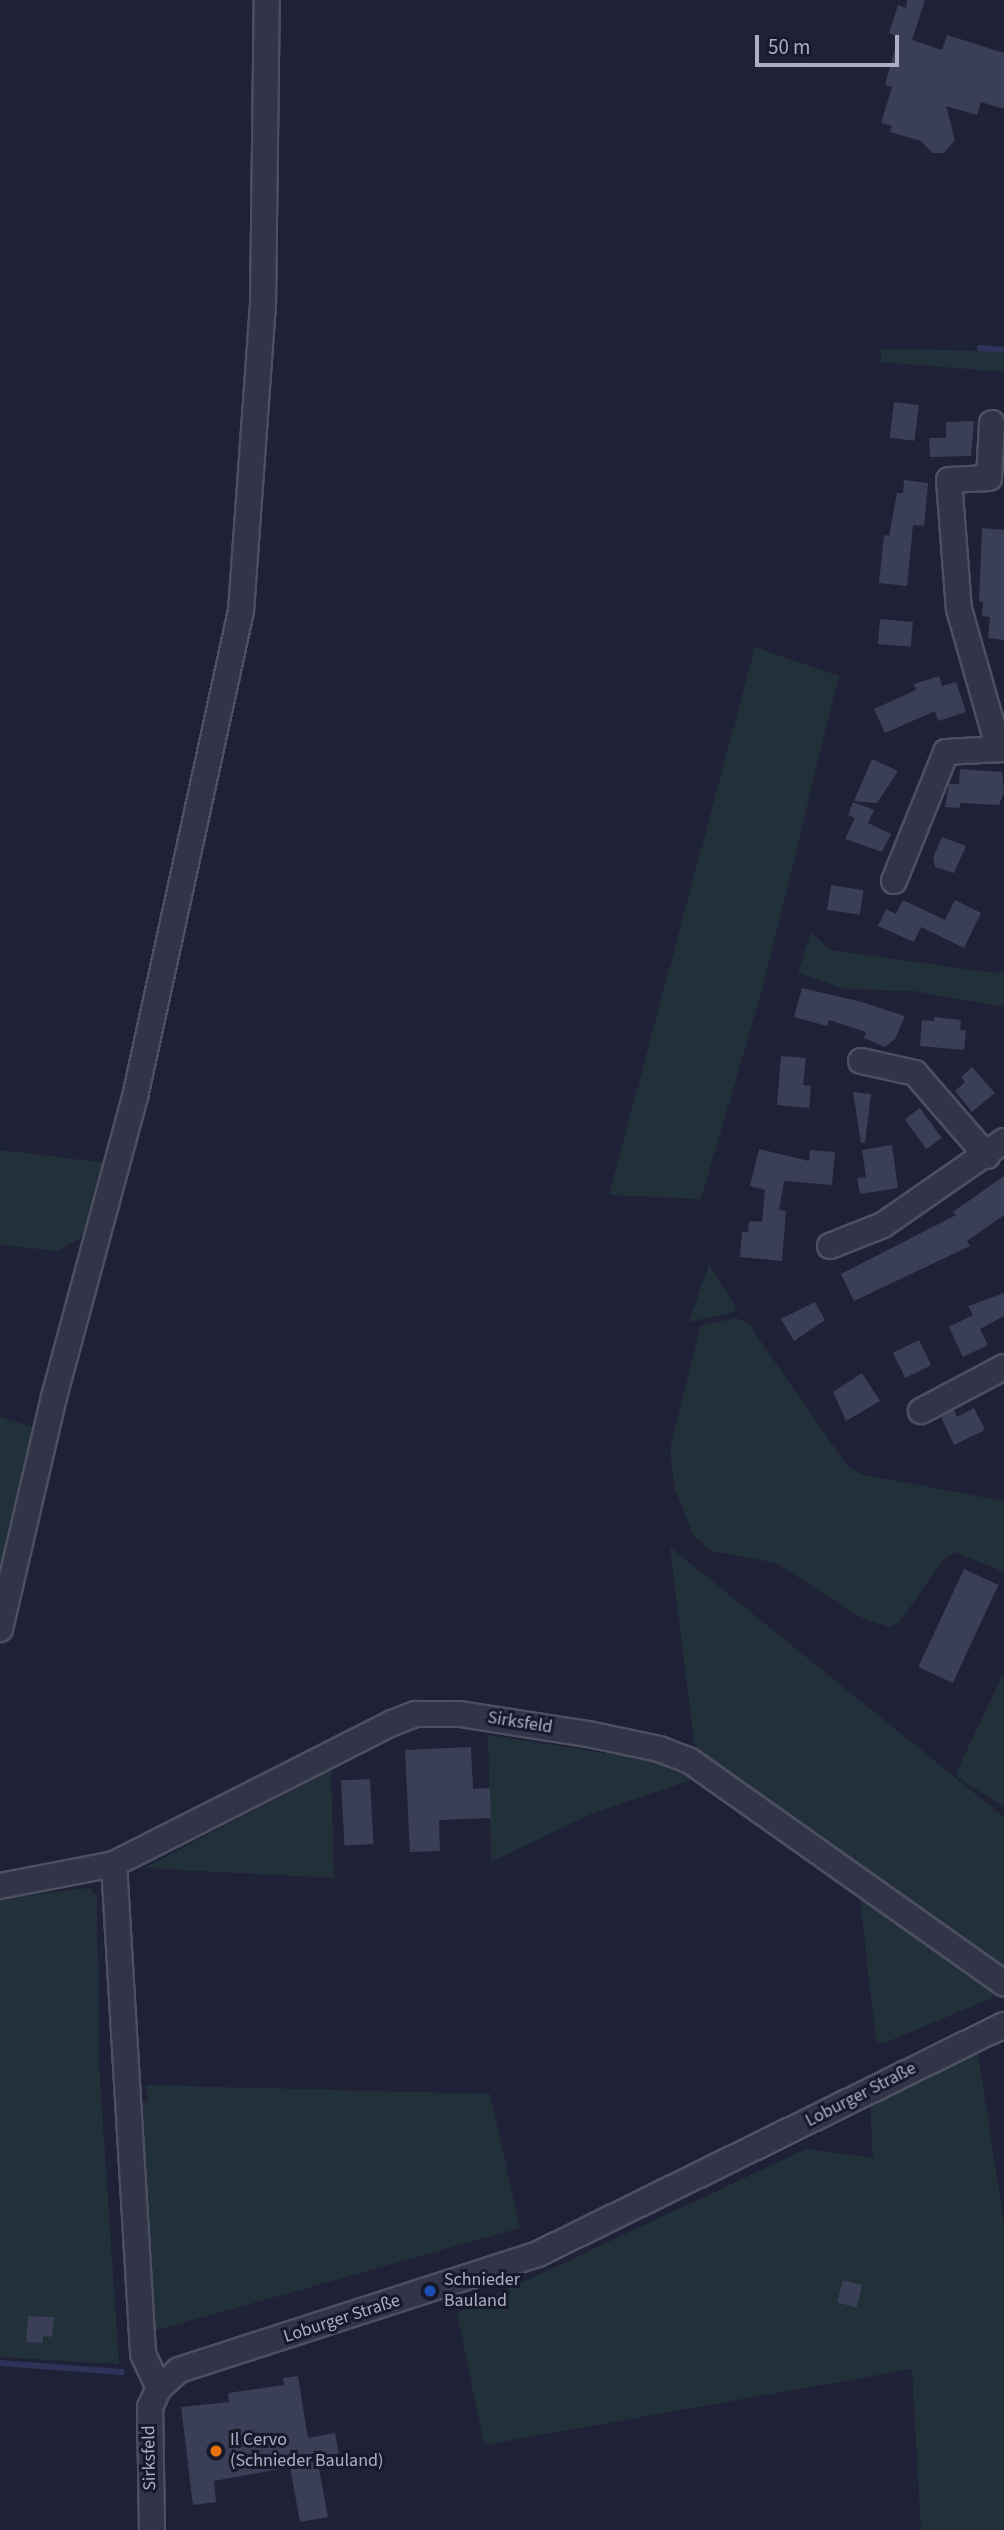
<!DOCTYPE html>
<meta charset="utf-8">
<style>
body{margin:0}
#map{position:relative;width:1004px;height:2530px;overflow:hidden;background:#1f2236;font-family:"Source Sans 3",sans-serif}
div>[style]{position:absolute}
.green>*{inset:0;background:#223039}
.stream>*{height:6px;margin:-3px;padding:0 3px;transform-origin:3px;border-radius:3px;background:#2e335a}
.building>*{inset:0;background:#3a3e57;transform-origin:0 0}
.roads{filter:drop-shadow(2px 0 #4d4f62) drop-shadow(-2px 0 #4d4f62) drop-shadow(0 2px #4d4f62) drop-shadow(0 -2px #4d4f62)}
.minor>*{height:24px;margin:-12px;padding:0 12px;transform-origin:12px;border-radius:12px;background:#323547}
.dots>*{width:19px;height:19px;translate:-50% -50%;box-sizing:border-box;border:4px solid #181a2b;border-radius:50%}
span{translate:-50% -50%;white-space:nowrap;text-align:center;line-height:1.15;-webkit-text-stroke:6px #181a2b;paint-order:stroke}
.street-label{font-size:18px;color:#acaec4}
.poi-label{font-size:18px;color:#acaec4}
.left{translate:0 -50%;text-align:left}
.scale{position:absolute;left:755px;top:35px;width:144px;height:32px;box-sizing:border-box;border:4px solid #acaec4;border-top:0;padding-left:9px;font-size:21px;line-height:24px;white-space:nowrap;color:#acaec4;-webkit-text-stroke:5px #181a2b;paint-order:stroke}
</style>
<div id="map">
<div class="green">
<i style="clip-path:polygon(881px 349px,1004px 351px,1004px 372px,881px 362px)"></i>
<i style="clip-path:polygon(755px 647px,839px 676px,762px 990px,701px 1199px,609px 1195px)"></i>
<i style="clip-path:polygon(811px 932px,830px 950px,995px 973px,1004px 971px,1004px 1007px,913px 991px,845px 989px,798px 973px)"></i>
<i style="clip-path:polygon(0 1150px,107px 1163px,84px 1236px,58px 1251px,0 1245px)"></i>
<i style="clip-path:polygon(709px 1264px,738px 1311px,689px 1322px)"></i>
<i style="clip-path:polygon(736px 1318px,748px 1323px,848px 1467px,864px 1475px,1004px 1501px,1004px 1572px,955px 1552px,941px 1562px,900px 1622px,890px 1627px,862px 1618px,776px 1563px,712px 1551px,694px 1536px,675px 1489px,670px 1449px,700px 1326px)"></i>
<i style="clip-path:polygon(0 1417px,36px 1428px,0 1592px)"></i>
<i style="clip-path:polygon(670px 1547px,1004px 1817px,1004px 1993px,882px 2044px,876px 2041px,860px 1898px,695px 1749px)"></i>
<i style="clip-path:polygon(1002px 1676px,1004px 1677px,1004px 1807px,959px 1778px,957px 1771px)"></i>
<i style="clip-path:polygon(488px 1735px,651px 1760px,693px 1779px,589px 1815px,491px 1862px)"></i>
<i style="clip-path:polygon(331px 1770px,334px 1878px,144px 1868px)"></i>
<i style="clip-path:polygon(89px 1888px,97px 1896px,99px 2064px,119px 2364px,0 2357px,0 1898px)"></i>
<i style="clip-path:polygon(978px 2053px,1004px 2224px,1004px 2530px,921px 2530px,912px 2369px,484px 2445px,457px 2313px,806px 2149px,873px 2158px,870px 2107px)"></i>
<i style="clip-path:polygon(146px 2085px,490px 2094px,520px 2228px,154px 2331px,140px 2103px,148px 2101px)"></i>
</div>
<div class="stream">
<i style="left:980px;top:348px;width:24px;rotate:5deg"></i>
<i style="left:0;top:2363px;width:122px;rotate:4.2deg"></i>
</div>
<div class="building">
<i style="clip-path:polygon(907px 0,925px 0,912px 40px,942px 50px,947px 35px,1004px 53px,1004px 109px,981px 102px,977px 115px,946px 106px,955px 140px,944px 153px,932px 153px,921px 141px,890px 132px,892px 126px,881px 123px,892px 87px,885px 85px,898px 37px,889px 33px,898px 5px,906px 8px)"></i>
<i style="left:894px;top:402px;width:25px;height:36px;rotate:7deg"></i>
<i style="clip-path:polygon(974px 421px,971px 456px,930px 457px,929px 438px,946px 438px,946px 422px)"></i>
<i style="clip-path:polygon(904px 480px,928px 483px,924px 526px,913px 525px,907px 586px,879px 583px,884px 535px,889px 536px,897px 493px,903px 493px)"></i>
<i style="clip-path:polygon(982px 528px,1004px 530px,1004px 640px,988px 638px,990px 617px,982px 616px,983px 602px,979px 601px)"></i>
<i style="left:880px;top:619px;width:33px;height:25px;rotate:5deg"></i>
<i style="clip-path:polygon(939px 676px,942px 686px,956px 682px,966px 712px,938px 721px,935px 711px,885px 733px,874px 709px,916px 690px,914px 684px)"></i>
<i style="clip-path:polygon(872px 759px,898px 771px,877px 803px,854px 801px)"></i>
<i style="clip-path:polygon(960px 769px,1002px 772px,1004px 792px,999px 805px,960px 803px,960px 808px,945px 807px,949px 784px,959px 784px)"></i>
<i style="clip-path:polygon(853px 802px,874px 810px,868px 823px,891px 834px,882px 852px,845px 839px,855px 818px,848px 815px)"></i>
<i style="clip-path:polygon(942px 837px,966px 846px,954px 873px,935px 867px,933px 858px)"></i>
<i style="left:831px;top:885px;width:33px;height:25px;rotate:9deg"></i>
<i style="clip-path:polygon(903px 900px,945px 920px,955px 900px,981px 913px,964px 948px,921px 927px,914px 942px,878px 926px,886px 909px,896px 914px)"></i>
<i style="clip-path:polygon(802px 988px,858px 1001px,905px 1016px,895px 1039px,885px 1047px,864px 1038px,866px 1032px,829px 1020px,827px 1026px,794px 1017px)"></i>
<i style="clip-path:polygon(934px 1017px,961px 1020px,960px 1030px,966px 1030px,964px 1050px,920px 1046px,922px 1020px,934px 1021px)"></i>
<i style="clip-path:polygon(781px 1056px,806px 1058px,803px 1085px,811px 1086px,809px 1108px,777px 1105px)"></i>
<i style="clip-path:polygon(972px 1067px,995px 1093px,972px 1112px,955px 1091px,965px 1082px,961px 1077px)"></i>
<i style="clip-path:polygon(853px 1092px,871px 1094px,865px 1143px,861px 1143px)"></i>
<i style="left:920px;top:1108px;width:37px;height:19px;rotate:54deg"></i>
<i style="clip-path:polygon(892px 1145px,898px 1188px,860px 1194px,857px 1178px,866px 1177px,862px 1150px)"></i>
<i style="clip-path:polygon(759px 1149px,809px 1161px,810px 1150px,835px 1152px,832px 1185px,784px 1181px,779px 1210px,786px 1211px,782px 1261px,740px 1257px,742px 1232px,748px 1232px,749px 1221px,762px 1222px,765px 1190px,750px 1186px)"></i>
<i style="clip-path:polygon(1004px 1176px,1004px 1215px,967px 1241px,970px 1246px,854px 1301px,841px 1274px,956px 1215px,953px 1212px)"></i>
<i style="clip-path:polygon(1004px 1293px,1004px 1316px,980px 1329px,988px 1345px,963px 1357px,949px 1327px,973px 1315px,968px 1306px)"></i>
<i style="clip-path:polygon(815px 1302px,825px 1320px,794px 1341px,781px 1319px)"></i>
<i style="left:919px;top:1340px;width:28px;height:29px;rotate:64deg"></i>
<i style="clip-path:polygon(862px 1373px,880px 1401px,846px 1421px,833px 1392px)"></i>
<i style="clip-path:polygon(974px 1408px,985px 1430px,954px 1445px,941px 1417px,954px 1410px,957px 1417px)"></i>
<i style="left:964px;top:1569px;width:38px;height:108px;rotate:25deg"></i>
<i style="clip-path:polygon(471px 1747px,473px 1789px,490px 1788px,491px 1818px,439px 1820px,440px 1851px,410px 1852px,405px 1750px)"></i>
<i style="left:370px;top:1779px;width:65px;height:29px;rotate:87deg"></i>
<i style="left:843px;top:2280px;width:20px;height:23px;rotate:15deg"></i>
<i style="clip-path:polygon(28px 2316px,54px 2317px,52px 2337px,43px 2336px,43px 2343px,26px 2342px)"></i>
<i style="clip-path:polygon(298px 2376px,308px 2438px,335px 2433px,341px 2465px,319px 2469px,328px 2517px,300px 2522px,290px 2467px,214px 2481px,216px 2502px,193px 2505px,181px 2407px,229px 2402px,228px 2393px,284px 2385px,283px 2378px)"></i>
</div>
<div class="roads">
<div class="minor">
<i style="left:992px;top:423px;width:55px;rotate:93.1deg"></i>
<i style="left:989px;top:478px;width:40px;rotate:177.1deg"></i>
<i style="left:949px;top:480px;width:129px;rotate:85.6deg"></i>
<i style="left:959px;top:609px;width:146px;rotate:74.1deg"></i>
<i style="left:999px;top:749px;width:5px"></i>
<i style="left:894px;top:881px;width:139px;rotate:-68deg"></i>
<i style="left:946px;top:752px;width:53px;rotate:-3.2deg"></i>
<i style="left:861px;top:1061px;width:55px;rotate:12.5deg"></i>
<i style="left:915px;top:1073px;width:110px;rotate:49.1deg"></i>
<i style="left:830px;top:1246px;width:57px;rotate:-21.6deg"></i>
<i style="left:883px;top:1225px;width:147px;rotate:-34.8deg"></i>
<i style="left:921px;top:1411px;width:94px;rotate:-27.9deg"></i>
<i style="left:0;top:1629px;width:238px;rotate:-76.9deg"></i>
<i style="left:54px;top:1397px;width:311px;rotate:-74.9deg"></i>
<i style="left:135px;top:1097px;width:497px;rotate:-77.7deg"></i>
<i style="left:241px;top:611px;width:305px;rotate:-85.9deg"></i>
<i style="left:263px;top:307px;width:307px;rotate:-89.3deg"></i>
<i style="left:114px;top:1864px;width:491px;rotate:86.6deg"></i>
<i style="left:143px;top:2354px;width:38px;rotate:65deg"></i>
<i style="left:0;top:1886px;width:116px;rotate:-10.9deg"></i>
<i style="left:114px;top:1864px;width:312px;rotate:-26.9deg"></i>
<i style="left:392px;top:1723px;width:26px;rotate:-21deg"></i>
<i style="left:416px;top:1714px;width:44px"></i>
<i style="left:460px;top:1714px;width:130px;rotate:8.9deg"></i>
<i style="left:588px;top:1734px;width:73px;rotate:11.9deg"></i>
<i style="left:659px;top:1749px;width:33px;rotate:21deg"></i>
<i style="left:690px;top:1761px;width:385px;rotate:35.3deg"></i>
<i style="left:152px;top:2530px;width:123px;rotate:-90.9deg"></i>
<i style="left:150px;top:2407px;width:21px;rotate:-65deg"></i>
<i style="left:159px;top:2388px;width:27px;rotate:-42deg"></i>
<i style="left:179px;top:2370px;width:377px;rotate:-17.9deg"></i>
<i style="left:538px;top:2254px;width:519px;rotate:-26.17deg"></i>
</div>
</div>
<div class="dots">
<i style="left:430px;top:2291px;background:#1a4fb4"></i>
<i style="left:216px;top:2451px;background:#e8710a"></i>
</div>
<div class="street-label">
<span style="left:520px;top:1723px;rotate:9deg">Sirksfeld</span>
<span style="left:861px;top:2095px;rotate:-27deg">Loburger Straße</span>
<span style="left:342px;top:2319px;rotate:-18deg">Loburger Straße</span>
<span style="left:150px;top:2458px;rotate:-91deg">Sirksfeld</span>
</div>
<div class="poi-label">
<span class="left" style="left:444px;top:2291px">Schnieder<br>Bauland</span>
<span class="left" style="left:230px;top:2451px">Il Cervo<br>(Schnieder Bauland)</span>
</div>
<div class="scale">50 m</div>
</div>
